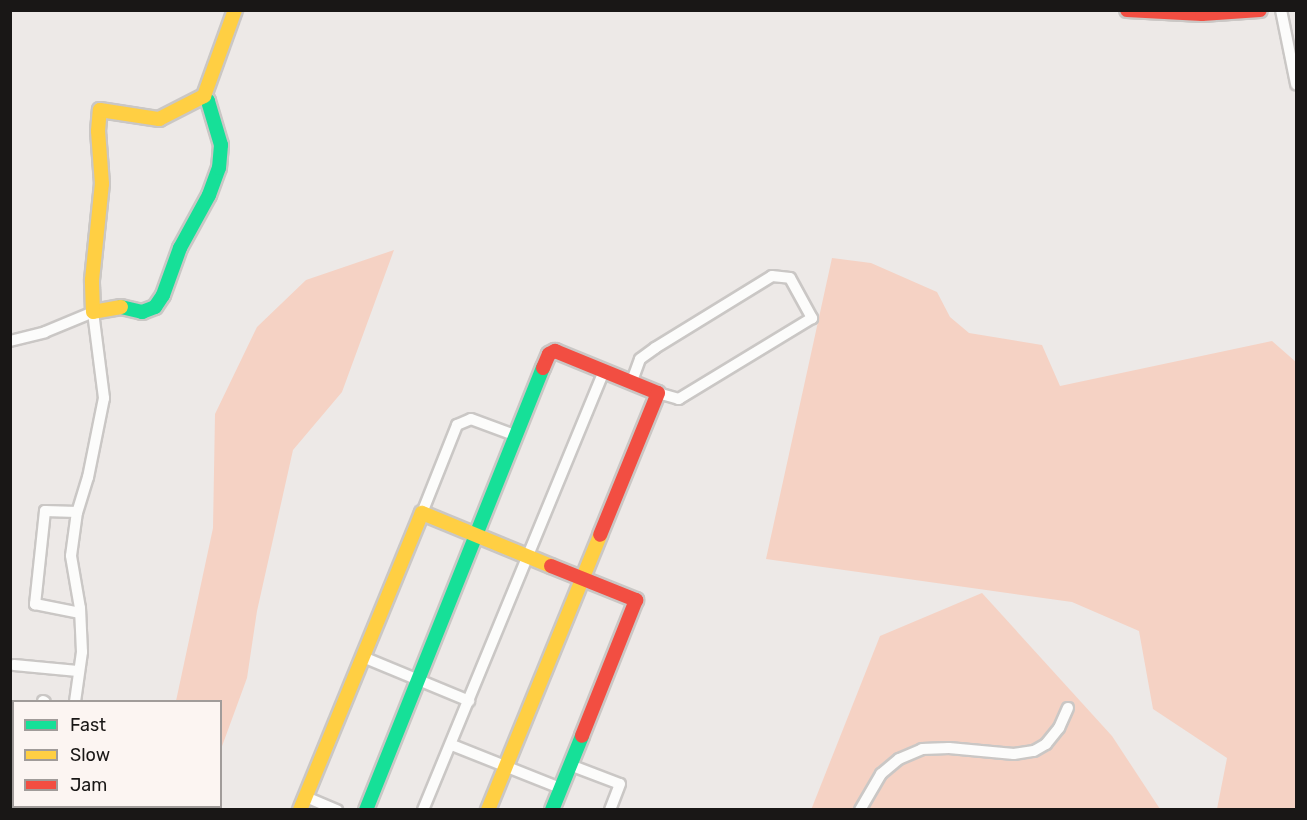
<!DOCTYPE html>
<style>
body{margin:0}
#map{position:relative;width:1307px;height:820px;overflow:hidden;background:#ede9e7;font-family:Rubik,sans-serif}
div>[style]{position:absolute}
.green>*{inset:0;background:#f5d2c4}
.roads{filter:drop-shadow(2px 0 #cac7c5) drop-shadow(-2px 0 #cac7c5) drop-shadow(0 2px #cac7c5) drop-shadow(0 -2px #cac7c5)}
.street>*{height:10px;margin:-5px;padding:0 5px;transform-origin:5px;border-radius:5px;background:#fcfcfb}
.fast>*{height:14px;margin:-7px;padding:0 7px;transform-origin:7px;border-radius:7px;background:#16e098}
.slow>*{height:14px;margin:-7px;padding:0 7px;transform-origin:7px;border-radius:7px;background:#ffcf43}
.jam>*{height:14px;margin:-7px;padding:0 7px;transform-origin:7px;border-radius:7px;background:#f24e42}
span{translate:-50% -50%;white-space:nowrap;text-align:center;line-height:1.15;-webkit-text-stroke:5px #fcf5f2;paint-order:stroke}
.frame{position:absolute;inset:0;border:12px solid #191716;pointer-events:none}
.legend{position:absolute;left:12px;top:700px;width:210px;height:108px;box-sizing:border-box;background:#fcf5f2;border:2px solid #a19c9a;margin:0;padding:8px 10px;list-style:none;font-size:18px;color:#191716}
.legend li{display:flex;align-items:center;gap:12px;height:30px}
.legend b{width:30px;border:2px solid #a19c9a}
</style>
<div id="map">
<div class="green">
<i style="clip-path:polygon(394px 250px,342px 392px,293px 450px,257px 611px,247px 678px,221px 749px,220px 702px,176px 701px,213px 528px,215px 414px,257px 327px,306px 280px)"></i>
<i style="clip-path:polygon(832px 258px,871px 263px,937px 292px,950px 317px,969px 333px,1042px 345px,1060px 386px,1272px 341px,1296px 362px,1296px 809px,1217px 809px,1227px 758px,1153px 709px,1139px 631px,1072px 602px,766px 559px)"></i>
<i style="clip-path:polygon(982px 593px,1112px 736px,1160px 809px,811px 810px,880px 636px)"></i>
</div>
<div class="roads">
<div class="street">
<i style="left:1281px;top:10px;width:76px;rotate:78.5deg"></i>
<i style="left:10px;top:341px;width:36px;rotate:-14deg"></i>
<i style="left:45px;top:332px;width:52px;rotate:-22.6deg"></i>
<i style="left:93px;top:312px;width:87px;rotate:82.7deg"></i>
<i style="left:104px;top:398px;width:81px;rotate:101.4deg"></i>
<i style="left:88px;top:477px;width:37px;rotate:107deg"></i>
<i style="left:77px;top:512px;width:44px;rotate:97.8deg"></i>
<i style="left:71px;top:556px;width:53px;rotate:80.2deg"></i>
<i style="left:80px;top:608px;width:44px;rotate:87.4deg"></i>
<i style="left:82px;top:652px;width:50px;rotate:98deg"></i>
<i style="left:632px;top:381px;width:23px;rotate:-70deg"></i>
<i style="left:640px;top:359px;width:19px;rotate:-36deg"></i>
<i style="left:655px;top:348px;width:137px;rotate:-31.6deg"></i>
<i style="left:772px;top:276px;width:18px;rotate:6deg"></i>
<i style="left:790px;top:278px;width:46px;rotate:61.2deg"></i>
<i style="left:812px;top:318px;width:156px;rotate:148.7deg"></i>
<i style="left:679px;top:399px;width:22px;rotate:-164deg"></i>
<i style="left:77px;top:512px;width:32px;rotate:-178deg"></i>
<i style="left:45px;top:511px;width:94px;rotate:96.1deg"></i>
<i style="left:35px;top:604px;width:46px;rotate:11.3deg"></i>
<i style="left:422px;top:513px;width:95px;rotate:-68.3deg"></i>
<i style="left:457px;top:425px;width:15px;rotate:-23deg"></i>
<i style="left:471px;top:419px;width:49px;rotate:20.3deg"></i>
<i style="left:363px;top:657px;width:115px;rotate:22.5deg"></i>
<i style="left:14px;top:665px;width:64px;rotate:5.4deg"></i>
<i style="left:43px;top:701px;width:2px;rotate:27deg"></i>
<i style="left:452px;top:745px;width:116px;rotate:21.7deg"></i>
<i style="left:570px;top:765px;width:53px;rotate:20.8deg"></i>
<i style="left:620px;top:784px;width:28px;rotate:111deg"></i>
<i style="left:10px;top:788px;width:13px;rotate:72deg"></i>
<i style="left:306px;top:797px;width:34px;rotate:23deg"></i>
<i style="left:94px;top:810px;width:4px;rotate:-90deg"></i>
<i style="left:423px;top:810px;width:475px;rotate:-67.6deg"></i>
<i style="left:860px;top:810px;width:42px;rotate:-59.7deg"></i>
<i style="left:881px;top:774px;width:23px;rotate:-40deg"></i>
<i style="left:899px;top:759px;width:25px;rotate:-23deg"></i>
<i style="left:922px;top:749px;width:27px;rotate:-2deg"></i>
<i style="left:949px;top:748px;width:65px;rotate:5.3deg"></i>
<i style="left:1014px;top:754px;width:20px;rotate:-9deg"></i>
<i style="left:1034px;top:751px;width:14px;rotate:-30deg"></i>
<i style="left:1046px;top:744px;width:21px;rotate:-51deg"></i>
<i style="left:1059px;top:728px;width:22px;rotate:-66deg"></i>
</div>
<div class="fast">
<i style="left:121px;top:307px;width:22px;rotate:13deg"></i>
<i style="left:142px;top:312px;width:14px;rotate:-21deg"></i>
<i style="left:155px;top:307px;width:14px;rotate:-56deg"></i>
<i style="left:163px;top:295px;width:50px;rotate:-70.1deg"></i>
<i style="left:180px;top:248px;width:60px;rotate:-61.3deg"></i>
<i style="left:209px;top:195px;width:29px;rotate:-70deg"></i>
<i style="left:219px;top:168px;width:23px;rotate:-85deg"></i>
<i style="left:221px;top:145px;width:46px;rotate:-106.5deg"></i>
<i style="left:208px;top:101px;width:6px;rotate:-129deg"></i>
<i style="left:366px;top:810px;width:476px;rotate:-68.2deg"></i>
<i style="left:552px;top:810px;width:80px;rotate:-67.9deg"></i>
</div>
<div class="slow">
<i style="left:121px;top:307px;width:28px;rotate:170deg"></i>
<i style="left:93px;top:312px;width:32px;rotate:-92deg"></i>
<i style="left:92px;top:280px;width:97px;rotate:-84.1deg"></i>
<i style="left:102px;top:184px;width:53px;rotate:-94.3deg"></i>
<i style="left:98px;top:131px;width:21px;rotate:-85deg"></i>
<i style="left:100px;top:110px;width:60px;rotate:8.7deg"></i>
<i style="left:159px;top:119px;width:51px;rotate:-27.1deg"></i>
<i style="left:204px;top:96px;width:91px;rotate:-70.2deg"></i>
<i style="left:300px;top:810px;width:321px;rotate:-67.7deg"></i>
<i style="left:422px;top:513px;width:139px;rotate:22.3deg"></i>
<i style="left:488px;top:810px;width:297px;rotate:-67.8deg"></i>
</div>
<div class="jam">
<i style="left:1127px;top:10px;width:75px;rotate:3.1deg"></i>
<i style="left:1202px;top:14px;width:58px;rotate:-3.9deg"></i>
<i style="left:543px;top:368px;width:15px;rotate:-67deg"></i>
<i style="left:549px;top:354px;width:7px;rotate:-27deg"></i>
<i style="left:555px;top:351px;width:111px;rotate:22.2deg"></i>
<i style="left:658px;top:393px;width:153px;rotate:112.2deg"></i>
<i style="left:551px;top:566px;width:92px;rotate:21.8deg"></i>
<i style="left:636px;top:600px;width:146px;rotate:111.7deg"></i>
</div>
</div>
<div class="frame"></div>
<ul class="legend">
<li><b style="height:8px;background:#16e098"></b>Fast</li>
<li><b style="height:8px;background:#ffcf43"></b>Slow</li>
<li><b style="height:8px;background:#f24e42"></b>Jam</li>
</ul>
</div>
